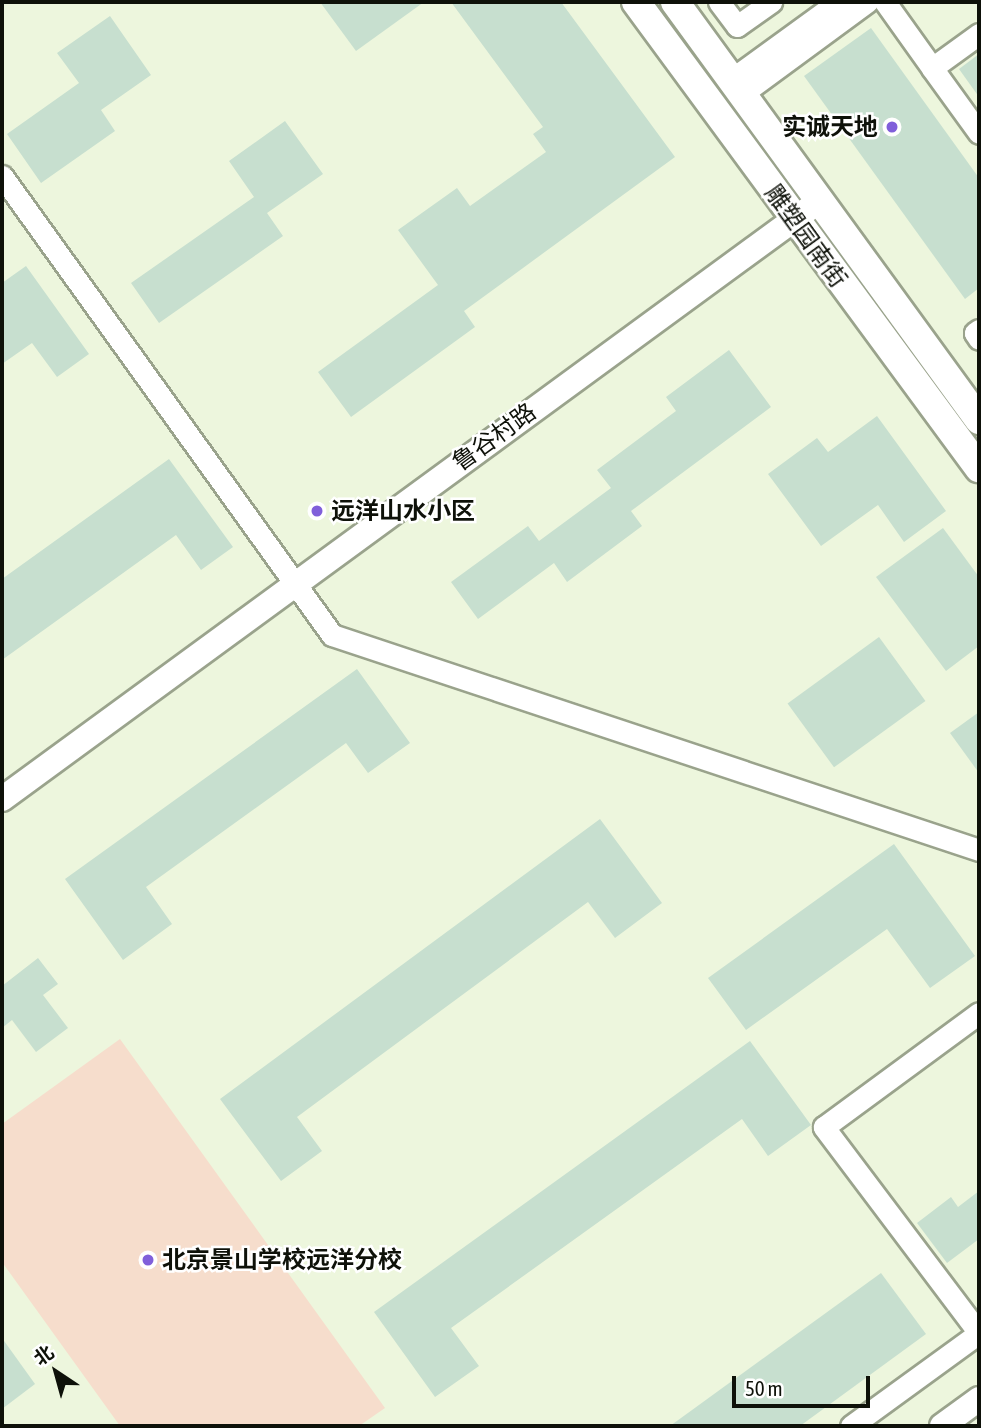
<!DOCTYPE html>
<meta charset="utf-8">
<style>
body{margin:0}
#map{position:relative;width:981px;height:1428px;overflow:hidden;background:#edf6dd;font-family:"Asap Condensed","Noto Sans SC",sans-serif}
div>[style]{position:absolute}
.green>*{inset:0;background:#f6ddcc}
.building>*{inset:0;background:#c7dfcf;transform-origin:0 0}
.roads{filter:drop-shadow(2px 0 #9aa38c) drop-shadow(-2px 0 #9aa38c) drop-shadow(0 2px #9aa38c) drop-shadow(0 -2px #9aa38c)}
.minor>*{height:21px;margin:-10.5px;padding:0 10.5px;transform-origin:10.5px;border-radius:10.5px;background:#fff}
.tertiary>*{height:24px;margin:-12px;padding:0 12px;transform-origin:12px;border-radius:12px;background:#fff}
.secondary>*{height:28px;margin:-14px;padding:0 14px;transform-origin:14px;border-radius:14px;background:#fff}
.dots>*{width:19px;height:19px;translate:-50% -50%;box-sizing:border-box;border:4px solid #fff;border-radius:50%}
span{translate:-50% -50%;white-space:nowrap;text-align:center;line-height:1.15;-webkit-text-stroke:5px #fff;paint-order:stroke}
.poi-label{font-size:24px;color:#0e1109;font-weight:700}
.right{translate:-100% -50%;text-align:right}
.left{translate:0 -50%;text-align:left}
.street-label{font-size:24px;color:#0e1109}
.frame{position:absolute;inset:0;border:4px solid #0e1109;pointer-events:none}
.north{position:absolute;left:21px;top:1337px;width:70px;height:70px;-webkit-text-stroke:5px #fff;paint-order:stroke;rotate:324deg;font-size:19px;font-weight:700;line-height:28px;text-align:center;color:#0e1109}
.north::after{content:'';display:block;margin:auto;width:24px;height:32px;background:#0e1109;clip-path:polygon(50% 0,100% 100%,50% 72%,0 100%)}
.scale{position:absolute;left:732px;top:1376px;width:138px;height:32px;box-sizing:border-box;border:4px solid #0e1109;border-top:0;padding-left:9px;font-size:21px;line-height:24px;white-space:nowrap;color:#0e1109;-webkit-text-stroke:5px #fff;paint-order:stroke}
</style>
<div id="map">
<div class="green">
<i style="clip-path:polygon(120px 1039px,385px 1408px,359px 1426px,120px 1426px,2px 1262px,2px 1124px)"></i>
</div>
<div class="building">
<i style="clip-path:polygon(320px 2px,424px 2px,356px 51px)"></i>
<i style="clip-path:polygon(451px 2px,561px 2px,675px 157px,464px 311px,475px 327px,351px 417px,318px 372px,438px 285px,398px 230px,457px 188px,470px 206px,546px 152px,533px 134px,543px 127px)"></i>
<i style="clip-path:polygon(110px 16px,151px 75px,101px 110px,115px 131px,41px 183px,7px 134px,79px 83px,57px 53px)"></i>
<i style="clip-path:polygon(871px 28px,979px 178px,979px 288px,965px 299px,804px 76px)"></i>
<i style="clip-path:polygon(979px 54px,979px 97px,959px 69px)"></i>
<i style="clip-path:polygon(285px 121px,323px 174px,267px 213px,283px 236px,159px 323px,131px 283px,254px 197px,229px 161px)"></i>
<i style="clip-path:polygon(26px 266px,89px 354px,57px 377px,32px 343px,2px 364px,2px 283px)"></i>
<i style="clip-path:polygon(729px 350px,771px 407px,631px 511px,642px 526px,567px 582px,554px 563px,478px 619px,451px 582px,528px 526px,539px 541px,611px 488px,597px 470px,676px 411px,666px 397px)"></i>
<i style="clip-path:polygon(877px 416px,946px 511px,904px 542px,878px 505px,821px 546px,768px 474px,817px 438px,828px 452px)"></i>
<i style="clip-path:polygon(169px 459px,233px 547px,201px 570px,176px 535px,2px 660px,2px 579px)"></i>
<i style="clip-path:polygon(943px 528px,979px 577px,979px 646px,946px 671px,876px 577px)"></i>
<i style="left:879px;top:637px;width:79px;height:113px;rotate:54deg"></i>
<i style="clip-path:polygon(357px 669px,410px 743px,368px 773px,346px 743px,146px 887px,172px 924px,123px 960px,65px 879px)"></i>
<i style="clip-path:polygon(979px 712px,979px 773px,950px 733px)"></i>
<i style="clip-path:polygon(600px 819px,662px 903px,615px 938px,588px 902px,297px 1117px,322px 1151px,281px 1181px,220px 1099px)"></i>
<i style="clip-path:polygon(894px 844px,975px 956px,930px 988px,887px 929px,746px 1030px,708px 978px)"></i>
<i style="clip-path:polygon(38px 958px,58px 984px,43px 995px,68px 1028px,36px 1052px,12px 1020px,2px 1028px,2px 986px)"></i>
<i style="clip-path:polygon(750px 1041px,811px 1125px,768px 1156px,742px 1119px,451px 1328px,479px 1366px,435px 1397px,374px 1312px)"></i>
<i style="clip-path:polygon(979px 1191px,979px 1239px,947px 1263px,917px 1223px,951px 1197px,958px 1207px)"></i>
<i style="clip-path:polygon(881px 1273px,926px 1334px,800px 1426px,670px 1426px)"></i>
<i style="clip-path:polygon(2px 1338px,35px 1384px,2px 1409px)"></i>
</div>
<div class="roads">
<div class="minor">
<i style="left:719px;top:2px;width:30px;rotate:53deg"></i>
<i style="left:737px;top:26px;width:42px;rotate:-35.2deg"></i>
<i style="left:885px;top:2px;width:81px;rotate:54.5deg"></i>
<i style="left:932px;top:68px;width:58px;rotate:-35.9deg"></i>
<i style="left:932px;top:68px;width:80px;rotate:54.1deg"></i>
<i style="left:732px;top:79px;width:131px;rotate:-36deg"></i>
<i style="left:743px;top:93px;width:154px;rotate:-36.3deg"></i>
<i style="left:2px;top:176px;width:565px;rotate:54.29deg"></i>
<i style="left:332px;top:635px;width:682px;rotate:18.38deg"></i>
<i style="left:979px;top:330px;width:5px;rotate:143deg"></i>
<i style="left:975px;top:333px;width:7px;rotate:56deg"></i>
<i style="left:979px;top:1333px;width:258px;rotate:-127deg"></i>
<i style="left:824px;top:1127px;width:192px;rotate:-36.3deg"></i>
<i style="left:851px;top:1426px;width:158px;rotate:-36deg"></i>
</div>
<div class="tertiary">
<i style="left:2px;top:799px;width:1011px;rotate:-36.19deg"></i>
<i style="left:942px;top:1426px;width:46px;rotate:-36.1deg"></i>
</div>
<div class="secondary">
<i style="left:636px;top:2px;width:579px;rotate:53.65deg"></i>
<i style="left:675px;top:2px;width:517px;rotate:53.97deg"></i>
</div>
</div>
<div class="dots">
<i style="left:892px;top:127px;background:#805fda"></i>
<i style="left:317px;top:511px;background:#805fda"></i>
<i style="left:148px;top:1260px;background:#805fda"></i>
</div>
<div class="poi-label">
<span class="right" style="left:878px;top:127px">实诚天地</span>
<span class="left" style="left:331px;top:511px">远洋山水小区</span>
<span class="left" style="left:162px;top:1260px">北京景山学校远洋分校</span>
</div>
<div class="street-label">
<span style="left:806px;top:236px;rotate:54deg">雕塑园南街</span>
<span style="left:494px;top:437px;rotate:-36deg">鲁谷村路</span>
</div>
<div class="frame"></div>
<div class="north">北</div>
<div class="scale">50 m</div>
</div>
